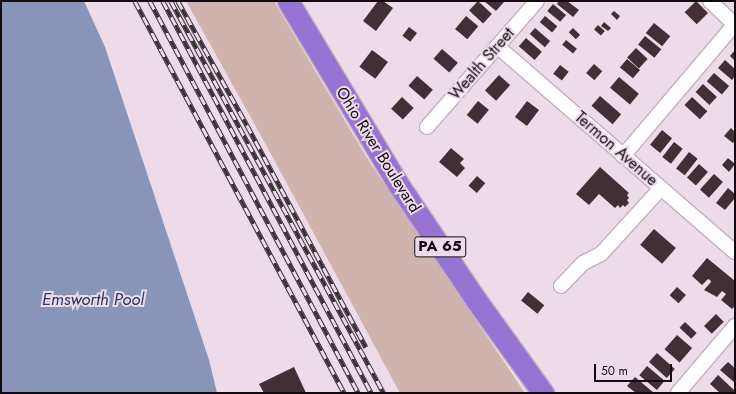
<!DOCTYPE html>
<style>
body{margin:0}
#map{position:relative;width:736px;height:394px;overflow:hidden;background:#ecdcea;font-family:Jost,sans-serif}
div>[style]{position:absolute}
.green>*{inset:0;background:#d0b2ae}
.water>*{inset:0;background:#8894b8}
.building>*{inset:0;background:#402f34;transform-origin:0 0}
.roads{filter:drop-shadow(1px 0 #c2b2c0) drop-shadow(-1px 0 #c2b2c0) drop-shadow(0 1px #c2b2c0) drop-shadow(0 -1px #c2b2c0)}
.minor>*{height:14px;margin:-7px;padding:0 7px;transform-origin:7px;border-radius:7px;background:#fff}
.highway>*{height:21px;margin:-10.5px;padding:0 10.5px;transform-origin:10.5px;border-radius:10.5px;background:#9773d4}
.rail>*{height:4.5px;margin-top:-2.25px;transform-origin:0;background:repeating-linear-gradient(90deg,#ecdcea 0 9px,#372f35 0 18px);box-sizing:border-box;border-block:1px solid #372f35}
span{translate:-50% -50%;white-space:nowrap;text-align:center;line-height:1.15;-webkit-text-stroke:4px #ecdcea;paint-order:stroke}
.shield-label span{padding:1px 3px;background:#ecdcea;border:1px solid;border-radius:3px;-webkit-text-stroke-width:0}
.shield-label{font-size:15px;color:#120c11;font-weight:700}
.street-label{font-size:16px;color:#120c11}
.water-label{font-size:17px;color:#283565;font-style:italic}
.frame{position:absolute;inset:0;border:2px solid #120c11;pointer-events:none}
.scale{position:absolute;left:594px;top:364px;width:78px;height:18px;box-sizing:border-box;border:2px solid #120c11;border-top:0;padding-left:5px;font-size:12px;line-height:14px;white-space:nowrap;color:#120c11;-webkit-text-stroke:3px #ecdcea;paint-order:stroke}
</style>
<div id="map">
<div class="green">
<i style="clip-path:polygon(186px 1px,278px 1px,275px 3px,367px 158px,525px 393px,400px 393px,265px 143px)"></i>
</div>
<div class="water">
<i style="clip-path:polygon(1px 1px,84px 1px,105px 47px,209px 360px,217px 393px,1px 393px)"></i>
</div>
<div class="building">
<i style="clip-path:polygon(378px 1px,383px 1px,393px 8px,376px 31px,363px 21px)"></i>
<i style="left:478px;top:1px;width:19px;height:13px;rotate:43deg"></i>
<i style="clip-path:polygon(484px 1px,503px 1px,504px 2px,496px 11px)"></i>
<i style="clip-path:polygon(559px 1px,567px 1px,579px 10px,573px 17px,557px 4px)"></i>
<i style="left:696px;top:1px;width:17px;height:16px;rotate:45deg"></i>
<i style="left:553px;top:4px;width:17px;height:9px;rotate:40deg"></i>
<i style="clip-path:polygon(614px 11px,620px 16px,617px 20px,611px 14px)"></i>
<i style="left:466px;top:16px;width:16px;height:17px;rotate:40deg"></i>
<i style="left:545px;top:16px;width:16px;height:8px;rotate:40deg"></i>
<i style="clip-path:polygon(604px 22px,611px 28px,608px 31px,601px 26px)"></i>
<i style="left:654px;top:23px;width:21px;height:13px;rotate:39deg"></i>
<i style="left:598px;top:25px;width:9px;height:6px;rotate:41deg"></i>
<i style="left:409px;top:27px;width:10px;height:11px;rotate:37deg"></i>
<i style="left:535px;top:28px;width:20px;height:8px;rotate:41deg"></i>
<i style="left:573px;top:28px;width:10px;height:6px;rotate:45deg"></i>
<i style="left:645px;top:36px;width:21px;height:11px;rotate:39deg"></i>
<i style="left:526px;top:38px;width:21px;height:11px;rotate:41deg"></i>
<i style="left:566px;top:40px;width:14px;height:6px;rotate:39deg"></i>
<i style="left:636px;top:48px;width:16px;height:13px;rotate:43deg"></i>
<i style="left:442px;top:49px;width:21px;height:13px;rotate:41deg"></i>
<i style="left:372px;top:50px;width:20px;height:21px;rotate:37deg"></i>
<i style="clip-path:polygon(735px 50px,735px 61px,730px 56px)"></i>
<i style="left:627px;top:59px;width:17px;height:11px;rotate:40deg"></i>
<i style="clip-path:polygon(725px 60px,735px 69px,735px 76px,732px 80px,718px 68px)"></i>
<i style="left:594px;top:64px;width:11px;height:12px;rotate:41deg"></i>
<i style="left:560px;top:65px;width:11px;height:11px;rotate:38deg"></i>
<i style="left:714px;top:73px;width:20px;height:11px;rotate:41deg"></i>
<i style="left:499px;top:75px;width:15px;height:21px;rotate:42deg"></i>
<i style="left:417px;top:76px;width:21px;height:13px;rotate:41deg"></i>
<i style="left:619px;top:77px;width:26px;height:14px;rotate:40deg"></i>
<i style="left:703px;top:84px;width:19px;height:11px;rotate:43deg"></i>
<i style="left:600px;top:96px;width:28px;height:13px;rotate:41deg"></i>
<i style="left:402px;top:97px;width:16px;height:16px;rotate:43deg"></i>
<i style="left:692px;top:97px;width:21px;height:11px;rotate:43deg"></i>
<i style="left:478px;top:101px;width:14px;height:18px;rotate:39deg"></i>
<i style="left:527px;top:101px;width:15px;height:20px;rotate:37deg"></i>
<i style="clip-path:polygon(731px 128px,735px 132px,735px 140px,733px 143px,724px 136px)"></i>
<i style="left:662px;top:130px;width:13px;height:19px;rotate:39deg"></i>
<i style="left:674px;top:142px;width:11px;height:19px;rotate:38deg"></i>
<i style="clip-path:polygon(451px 148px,464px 159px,460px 163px,465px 168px,457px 177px,439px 162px)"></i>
<i style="left:689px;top:152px;width:11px;height:21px;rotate:38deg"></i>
<i style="clip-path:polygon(728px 158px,735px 164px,729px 172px,722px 165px)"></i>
<i style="left:699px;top:164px;width:12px;height:18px;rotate:42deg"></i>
<i style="clip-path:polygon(600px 167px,629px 193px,627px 195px,629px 198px,627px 200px,629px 203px,625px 207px,623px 205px,620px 208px,618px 205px,615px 208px,599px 194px,589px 205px,576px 194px)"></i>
<i style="left:714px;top:174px;width:12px;height:21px;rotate:42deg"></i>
<i style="left:477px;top:176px;width:11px;height:13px;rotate:41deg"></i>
<i style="clip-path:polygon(728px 188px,735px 194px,735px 198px,725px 210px,716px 203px)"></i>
<i style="left:654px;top:229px;width:29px;height:21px;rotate:41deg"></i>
<i style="clip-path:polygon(707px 258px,735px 281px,735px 306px,732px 309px,721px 300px,726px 294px,722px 291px,717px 297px,704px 290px,711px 282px,710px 280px,708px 279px,702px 285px,692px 276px)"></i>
<i style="left:677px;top:287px;width:12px;height:11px;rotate:42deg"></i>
<i style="left:528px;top:292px;width:21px;height:11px;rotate:39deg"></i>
<i style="left:716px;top:314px;width:11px;height:17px;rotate:45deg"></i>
<i style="left:685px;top:322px;width:16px;height:8px;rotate:43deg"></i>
<i style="left:677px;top:335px;width:20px;height:19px;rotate:41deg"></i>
<i style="left:657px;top:353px;width:24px;height:12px;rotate:42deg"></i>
<i style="clip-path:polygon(728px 362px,735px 368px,735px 383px,720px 370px)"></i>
<i style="left:647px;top:366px;width:23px;height:12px;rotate:40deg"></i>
<i style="clip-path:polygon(294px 367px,306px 393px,264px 393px,259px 384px)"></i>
<i style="clip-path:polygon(718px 375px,735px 391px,735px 393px,720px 393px,710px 384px)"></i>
<i style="clip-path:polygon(635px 377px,654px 393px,636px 393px,627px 386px)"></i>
</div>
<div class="roads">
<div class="minor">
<i style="left:710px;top:1px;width:35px;rotate:44deg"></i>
<i style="left:497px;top:46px;width:315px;rotate:40.9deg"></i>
<i style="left:427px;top:127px;width:167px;rotate:-48.9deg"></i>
<i style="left:623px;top:156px;width:173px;rotate:-49.7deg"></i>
<i style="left:561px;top:286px;width:32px;rotate:-46deg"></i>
<i style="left:583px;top:263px;width:20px;rotate:-27deg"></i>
<i style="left:601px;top:254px;width:89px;rotate:-47.7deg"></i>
<i style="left:678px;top:393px;width:88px;rotate:-49.6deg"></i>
</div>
<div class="highway">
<i style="left:288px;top:1px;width:214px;rotate:59deg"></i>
<i style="left:398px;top:184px;width:140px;rotate:56.1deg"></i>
<i style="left:476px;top:300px;width:115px;rotate:54.2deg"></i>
</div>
</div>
<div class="rail">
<i style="left:135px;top:1px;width:444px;rotate:61.9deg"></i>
<i style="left:150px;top:1px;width:444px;rotate:62deg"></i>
<i style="left:163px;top:1px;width:444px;rotate:62deg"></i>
<i style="left:171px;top:1px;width:446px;rotate:61.5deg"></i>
<i style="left:178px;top:1px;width:142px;rotate:60.9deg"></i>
<i style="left:247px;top:125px;width:252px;rotate:61.8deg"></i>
</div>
<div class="shield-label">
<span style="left:440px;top:247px">PA 65</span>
</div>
<div class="street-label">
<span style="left:482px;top:64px;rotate:-49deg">Wealth Street</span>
<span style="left:616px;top:149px;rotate:41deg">Termon Avenue</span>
<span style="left:378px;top:150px;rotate:58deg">Ohio River Boulevard</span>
</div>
<div class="water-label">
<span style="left:93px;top:300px">Emsworth Pool</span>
</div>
<div class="frame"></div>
<div class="scale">50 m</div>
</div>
